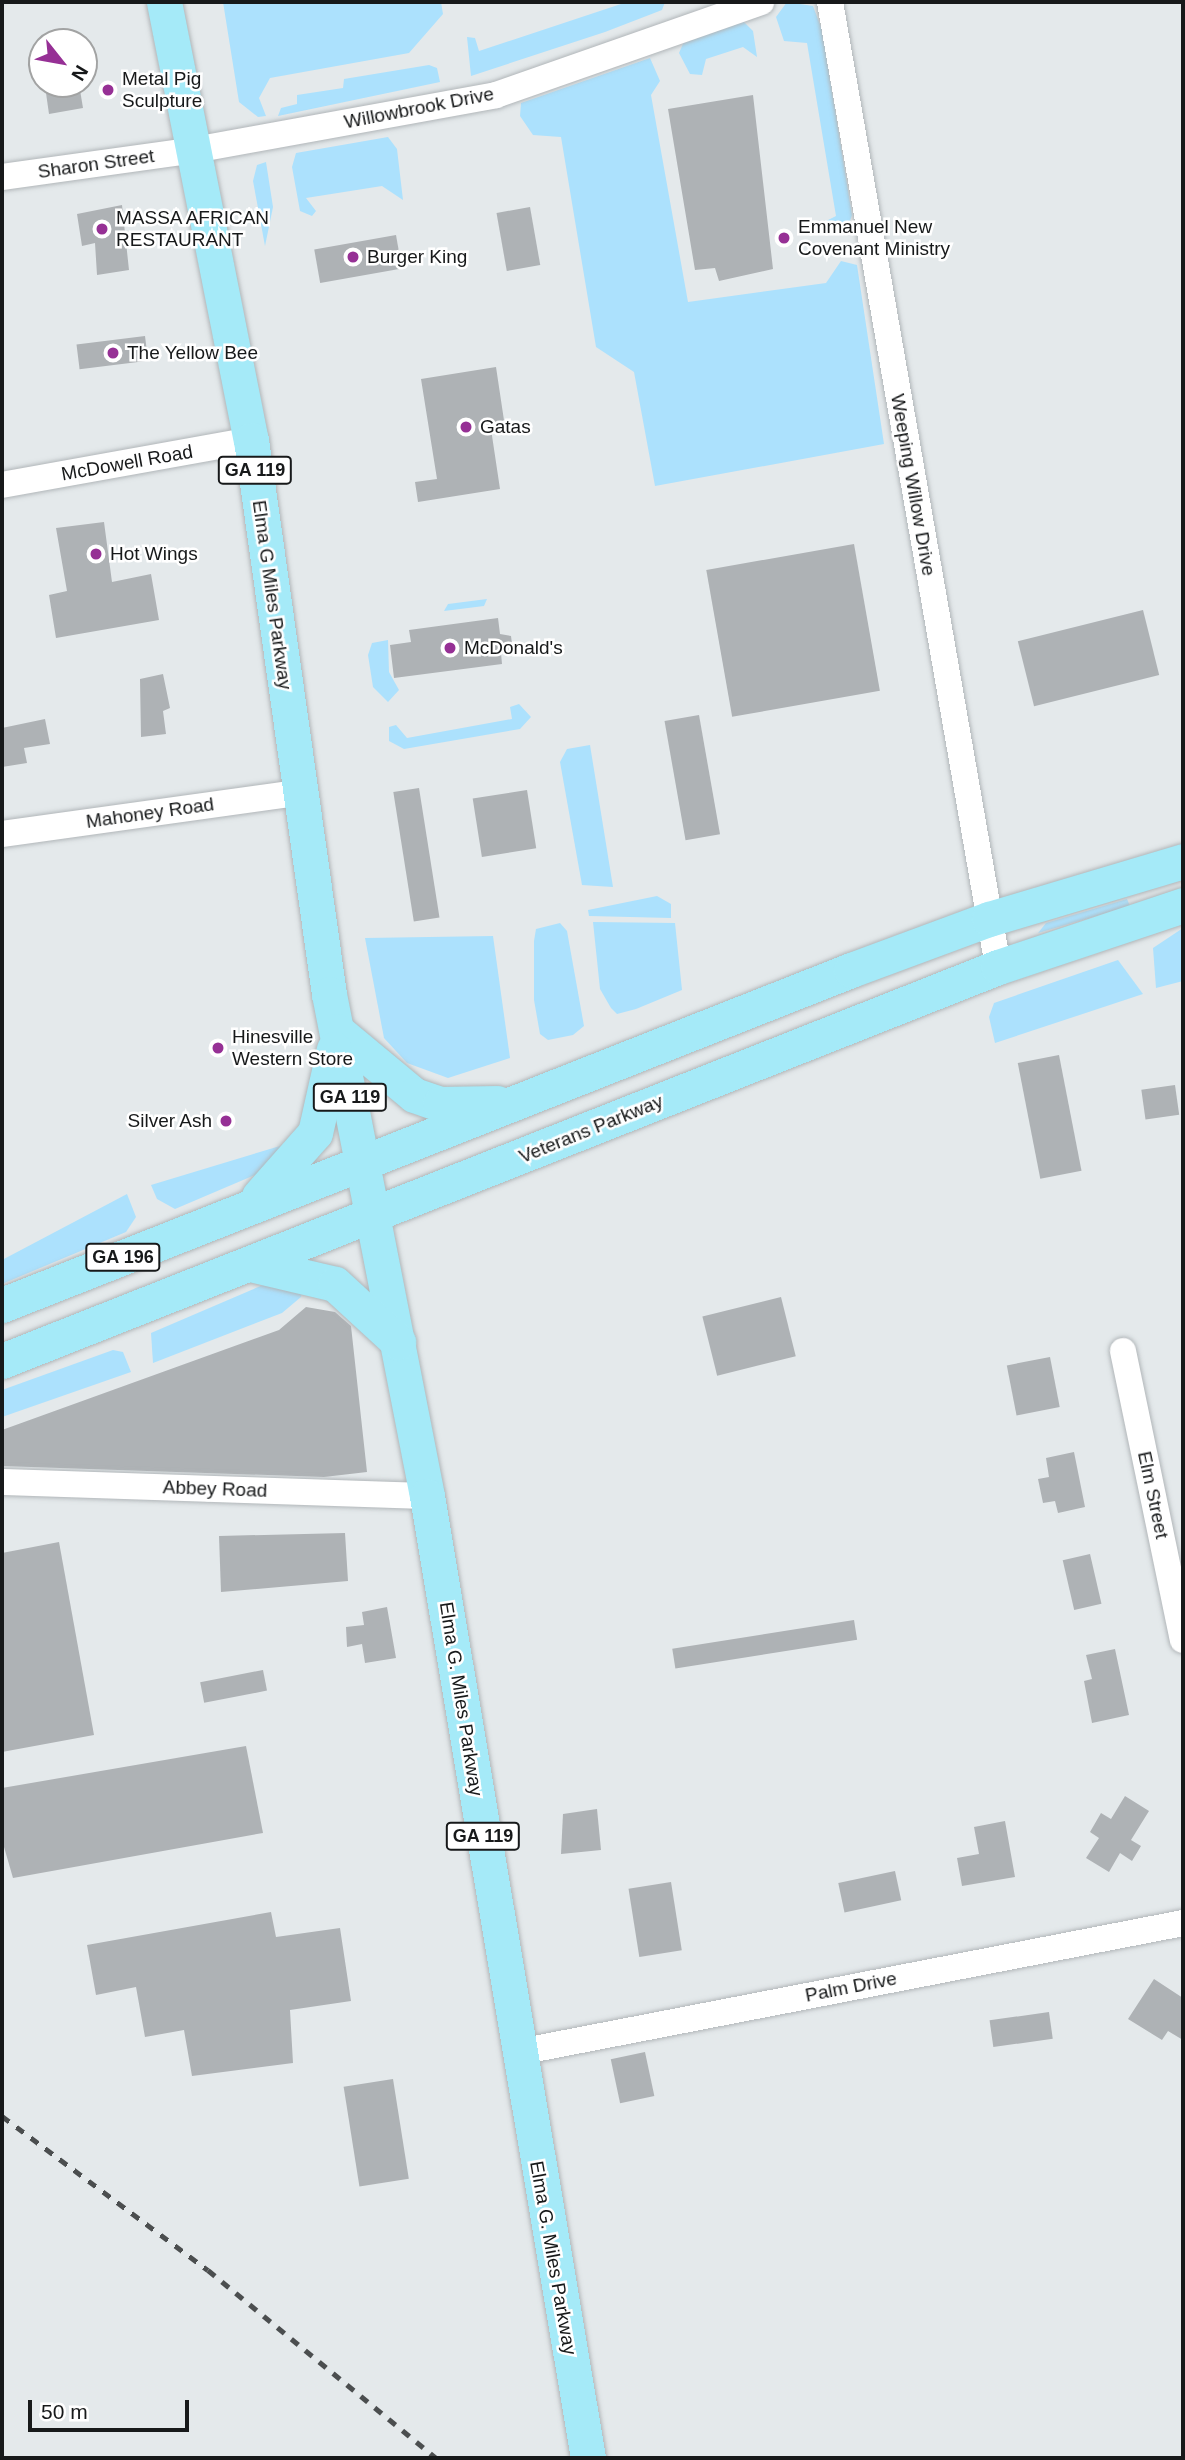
<!DOCTYPE html>
<html>
<head>
<meta charset="utf-8">
<style>
	body { margin:0 }
	#map { position:relative; width:1185px; height:2460px; overflow:hidden; background:#e4e9eb; font-family:Helvetica,sans-serif }
	div>[style] { position:absolute }
	.green>* { inset:0; background:#ace1fd }
	.building>* { inset:0; background:#aeb2b5; transform-origin:0 0 }
	.roads { filter:drop-shadow(0 0 2px #b1b6b9) drop-shadow(0 0 2px #b1b6b9) }
	.minor>* { height:26px; margin:-13px; padding:0 13px; transform-origin:13px; border-radius:13px; background:#fff }
	.major>* { height:35px; margin:-17.5px; padding:0 17.5px; transform-origin:17.5px; border-radius:17.5px; background:#a5eaf8 }
	.rail>* { height:5px; margin-top:-2.5px; transform-origin:0; background:repeating-linear-gradient(90deg,#4b4e4f 0 9px,transparent 0 18px) }
	.dots>* { width:19px; height:19px; translate:-50% -50%; box-sizing:border-box; border:4px solid #fff; border-radius:50% }
	span { translate:-50% -50%; white-space:nowrap; text-align:center; line-height:1.15; -webkit-text-stroke:5px #fff; paint-order:stroke }
	.shield-label span { padding:2px 5px; background:#fff; border:2px solid; border-radius:5px; -webkit-text-stroke-width:0 }
	.shield-label { font-size:18px; color:#17191a; font-weight:700 }
	.poi-label { font-size:19px; color:#17191a }
	.left { translate:0 -50%; text-align:left }
	.right { translate:-100% -50%; text-align:right }
	.street-label { font-size:19px; color:#17191a }
	.frame { position:absolute; inset:0; border:4px solid #17191a; pointer-events:none }
	.north { position:absolute; left:28px; top:28px; width:70px; height:70px; box-sizing:border-box; background:#fff; border:2px solid #a2a3a3; border-radius:50%; rotate:121deg; font-size:19px; font-weight:700; line-height:28px; text-align:center; color:#17191a }
	.north::after { content:''; display:block; margin:auto; width:24px; height:32px; background:#963095; clip-path:polygon(50% 0,100% 100%,50% 72%,0 100%) }
	.scale { position:absolute; left:28px; top:2400px; width:161px; height:32px; box-sizing:border-box; border:4px solid #17191a; border-top:0; padding-left:9px; font-size:21px; line-height:24px; white-space:nowrap; color:#17191a; -webkit-text-stroke:5px #fff; paint-order:stroke }
</style>
</head>
<body>
<div id="map">
	<div class="green">
		<i style="clip-path:polygon(223px 2px,441px 2px,443px 14px,409px 53px,270px 78px,259px 98px,266px 116px,258px 117px,239px 102px)"></i>
		<i style="clip-path:polygon(627px 2px,665px 2px,662px 10px,605px 32px,471px 76px,467px 37px,475px 38px,479px 51px)"></i>
		<i style="clip-path:polygon(787px 2px,813px 6px,822px 30px,852px 215px,847px 230px,830px 235px,822px 223px,836px 216px,807px 43px,784px 41px,776px 17px)"></i>
		<i style="clip-path:polygon(741px 19px,753px 31px,757px 57px,743px 47px,706px 59px,702px 75px,690px 74px,679px 53px,686px 37px)"></i>
		<i style="clip-path:polygon(650px 58px,660px 81px,651px 95px,688px 302px,826px 283px,841px 261px,857px 265px,884px 444px,655px 486px,634px 372px,596px 347px,561px 137px,533px 135px,520px 116px,521px 103px)"></i>
		<i style="clip-path:polygon(429px 65px,437px 68px,440px 82px,278px 116px,281px 108px,297px 104px,297px 95px,343px 88px,344px 79px)"></i>
		<i style="clip-path:polygon(388px 137px,397px 149px,403px 200px,382px 186px,306px 198px,316px 211px,312px 216px,300px 211px,292px 167px,296px 153px)"></i>
		<i style="clip-path:polygon(266px 162px,273px 207px,265px 246px,253px 181px,257px 165px)"></i>
		<i style="clip-path:polygon(487px 599px,484px 606px,444px 611px,448px 604px)"></i>
		<i style="clip-path:polygon(388px 640px,389px 672px,399px 690px,388px 702px,373px 687px,368px 655px,372px 643px)"></i>
		<i style="clip-path:polygon(519px 704px,531px 717px,520px 729px,404px 749px,389px 741px,389px 727px,396px 725px,407px 738px,512px 719px,510px 707px)"></i>
		<i style="clip-path:polygon(590px 745px,613px 887px,582px 885px,560px 762px,567px 749px)"></i>
		<i style="clip-path:polygon(657px 896px,671px 904px,671px 918px,589px 916px,588px 910px)"></i>
		<i style="clip-path:polygon(1127px 899px,1130px 906px,1038px 933px,1046px 923px)"></i>
		<i style="clip-path:polygon(593px 922px,675px 923px,682px 990px,636px 1009px,617px 1014px,611px 1008px,600px 989px)"></i>
		<i style="clip-path:polygon(560px 923px,567px 931px,584px 1026px,573px 1035px,548px 1040px,540px 1034px,534px 1000px,534px 941px,536px 929px)"></i>
		<i style="clip-path:polygon(1183px 928px,1183px 981px,1156px 988px,1153px 948px)"></i>
		<i style="clip-path:polygon(493px 936px,510px 1058px,448px 1078px,407px 1063px,384px 1038px,365px 938px)"></i>
		<i style="clip-path:polygon(1118px 960px,1143px 994px,995px 1043px,989px 1017px,994px 1003px)"></i>
		<i style="clip-path:polygon(280px 1146px,269px 1169px,175px 1209px,157px 1199px,151px 1185px)"></i>
		<i style="clip-path:polygon(127px 1194px,136px 1217px,126px 1232px,2px 1284px,2px 1260px)"></i>
		<i style="clip-path:polygon(272px 1281px,302px 1292px,301px 1297px,282px 1313px,153px 1363px,151px 1333px)"></i>
		<i style="clip-path:polygon(113px 1350px,123px 1352px,131px 1372px,2px 1417px,2px 1390px)"></i>
	</div>
	<div class="building">
		<i style="clip-path:polygon(79px 84px,83px 108px,49px 114px,45px 86px)"></i>
		<i style="clip-path:polygon(753px 95px,773px 269px,719px 281px,715px 268px,695px 270px,668px 109px)"></i>
		<i style="clip-path:polygon(122px 205px,129px 270px,97px 275px,95px 243px,82px 246px,77px 214px)"></i>
		<i style="left:530px;top:207px;width:59px;height:34px;rotate:80deg"></i>
		<i style="left:396px;top:235px;width:34px;height:83px;rotate:80deg"></i>
		<i style="left:145px;top:336px;width:25px;height:69px;rotate:83deg"></i>
		<i style="clip-path:polygon(496px 367px,505px 427px,491px 429px,500px 489px,418px 502px,415px 482px,437px 479px,421px 379px)"></i>
		<i style="clip-path:polygon(104px 522px,112px 582px,151px 574px,159px 620px,56px 638px,49px 595px,67px 591px,56px 528px)"></i>
		<i style="left:854px;top:544px;width:149px;height:150px;rotate:80deg"></i>
		<i style="left:1143px;top:610px;width:67px;height:129px;rotate:76deg"></i>
		<i style="clip-path:polygon(498px 618px,500px 634px,511px 636px,513px 652px,501px 653px,502px 664px,394px 678px,390px 645px,411px 642px,409px 630px)"></i>
		<i style="clip-path:polygon(163px 674px,170px 708px,163px 711px,166px 734px,141px 737px,140px 679px)"></i>
		<i style="left:699px;top:715px;width:121px;height:35px;rotate:80deg"></i>
		<i style="clip-path:polygon(45px 719px,50px 744px,24px 748px,27px 763px,2px 767px,2px 728px)"></i>
		<i style="left:419px;top:788px;width:131px;height:26px;rotate:81deg"></i>
		<i style="left:527px;top:790px;width:59px;height:55px;rotate:81deg"></i>
		<i style="left:1059px;top:1055px;width:118px;height:42px;rotate:79deg"></i>
		<i style="left:1175px;top:1085px;width:30px;height:34px;rotate:82deg"></i>
		<i style="left:781px;top:1297px;width:61px;height:81px;rotate:76deg"></i>
		<i style="clip-path:polygon(306px 1307px,335px 1312px,351px 1326px,367px 1472px,324px 1477px,2px 1466px,2px 1430px,279px 1330px)"></i>
		<i style="left:1050px;top:1357px;width:51px;height:44px;rotate:79deg"></i>
		<i style="clip-path:polygon(1074px 1452px,1085px 1507px,1058px 1513px,1055px 1501px,1043px 1503px,1038px 1479px,1049px 1477px,1046px 1458px)"></i>
		<i style="clip-path:polygon(345px 1533px,348px 1581px,221px 1592px,219px 1536px)"></i>
		<i style="clip-path:polygon(59px 1542px,94px 1735px,2px 1752px,2px 1553px)"></i>
		<i style="left:1090px;top:1554px;width:51px;height:28px;rotate:77deg"></i>
		<i style="clip-path:polygon(387px 1607px,396px 1658px,365px 1663px,362px 1644px,347px 1647px,346px 1627px,364px 1625px,362px 1612px)"></i>
		<i style="left:854px;top:1620px;width:20px;height:184px;rotate:81deg"></i>
		<i style="clip-path:polygon(1115px 1649px,1129px 1715px,1092px 1723px,1084px 1681px,1092px 1679px,1086px 1655px)"></i>
		<i style="left:263px;top:1670px;width:21px;height:64px;rotate:79deg"></i>
		<i style="clip-path:polygon(246px 1746px,263px 1833px,13px 1878px,2px 1840px,2px 1788px)"></i>
		<i style="clip-path:polygon(1125px 1796px,1149px 1811px,1131px 1840px,1141px 1846px,1132px 1861px,1120px 1853px,1109px 1872px,1086px 1858px,1099px 1838px,1090px 1832px,1101px 1813px,1111px 1819px)"></i>
		<i style="clip-path:polygon(597px 1809px,601px 1850px,561px 1854px,563px 1814px)"></i>
		<i style="clip-path:polygon(1005px 1821px,1015px 1877px,962px 1886px,957px 1858px,979px 1854px,974px 1827px)"></i>
		<i style="left:895px;top:1871px;width:30px;height:58px;rotate:78deg"></i>
		<i style="left:671px;top:1882px;width:69px;height:43px;rotate:81deg"></i>
		<i style="clip-path:polygon(271px 1912px,276px 1937px,340px 1928px,351px 2001px,290px 2010px,293px 2063px,192px 2076px,184px 2030px,145px 2037px,136px 1987px,96px 1995px,87px 1945px)"></i>
		<i style="clip-path:polygon(1154px 1979px,1183px 1998px,1183px 2040px,1168px 2031px,1162px 2040px,1128px 2019px)"></i>
		<i style="left:1049px;top:2012px;width:27px;height:60px;rotate:82deg"></i>
		<i style="left:645px;top:2052px;width:45px;height:35px;rotate:78deg"></i>
		<i style="left:393px;top:2079px;width:101px;height:50px;rotate:81deg"></i>
	</div>
	<div class="roads">
		<div class="minor">
			<i style="left:830px;top:2px;width:980px;rotate:80.12deg"></i>
			<i style="left:2px;top:177px;width:189px;rotate:-7.9deg"></i>
			<i style="left:189px;top:151px;width:312px;rotate:-10.3deg"></i>
			<i style="left:496px;top:95px;width:281px;rotate:-19.3deg"></i>
			<i style="left:2px;top:485px;width:253px;rotate:-10.2deg"></i>
			<i style="left:2px;top:834px;width:300px;rotate:-7.9deg"></i>
			<i style="left:1123px;top:1351px;width:295px;rotate:78.3deg"></i>
			<i style="left:2px;top:1482px;width:425px;rotate:1.9deg"></i>
			<i style="left:519px;top:2052px;width:676px;rotate:-10.99deg"></i>
		</div>
		<div class="major">
			<i style="left:164px;top:2px;width:447px;rotate:78.8deg"></i>
			<i style="left:251px;top:440px;width:559px;rotate:81.99deg"></i>
			<i style="left:329px;top:994px;width:511px;rotate:78.95deg"></i>
			<i style="left:427px;top:1496px;width:975px;rotate:80.5deg"></i>
			<i style="left:337px;top:1031px;width:100px;rotate:39.7deg"></i>
			<i style="left:414px;top:1095px;width:28px;rotate:19deg"></i>
			<i style="left:440px;top:1104px;width:57px;rotate:-1deg"></i>
			<i style="left:259px;top:1196px;width:84px;rotate:-48.4deg"></i>
			<i style="left:315px;top:1133px;width:86px;rotate:-77.3deg"></i>
			<i style="left:250px;top:1264px;width:87px;rotate:13.2deg"></i>
			<i style="left:335px;top:1284px;width:86px;rotate:42.6deg"></i>
			<i style="left:2px;top:1305px;width:913px;rotate:-21.53deg"></i>
			<i style="left:851px;top:970px;width:147px;rotate:-20.3deg"></i>
			<i style="left:989px;top:919px;width:202px;rotate:-16.6deg"></i>
			<i style="left:2px;top:1361px;width:1071px;rotate:-21.58deg"></i>
			<i style="left:998px;top:967px;width:195px;rotate:-18.5deg"></i>
		</div>
	</div>
	<div class="rail">
		<i style="left:2px;top:2116px;width:257px;rotate:36.8deg"></i>
		<i style="left:208px;top:2270px;width:296px;rotate:39.5deg"></i>
	</div>
	<div class="dots">
		<i style="left:108px;top:90px;background:#963095"></i>
		<i style="left:102px;top:229px;background:#963095"></i>
		<i style="left:784px;top:238px;background:#963095"></i>
		<i style="left:353px;top:257px;background:#963095"></i>
		<i style="left:113px;top:353px;background:#963095"></i>
		<i style="left:466px;top:427px;background:#963095"></i>
		<i style="left:96px;top:554px;background:#963095"></i>
		<i style="left:450px;top:648px;background:#963095"></i>
		<i style="left:218px;top:1048px;background:#963095"></i>
		<i style="left:226px;top:1121px;background:#963095"></i>
	</div>
	<div class="shield-label">
		<span style="left:255px;top:470px">GA 119</span>
		<span style="left:350px;top:1097px">GA 119</span>
		<span style="left:123px;top:1257px">GA 196</span>
		<span style="left:483px;top:1836px">GA 119</span>
	</div>
	<div class="poi-label">
		<span class="left" style="left:122px;top:90px">Metal Pig<br>Sculpture</span>
		<span class="left" style="left:116px;top:229px">MASSA AFRICAN<br>RESTAURANT</span>
		<span class="left" style="left:798px;top:238px">Emmanuel New<br>Covenant Ministry</span>
		<span class="left" style="left:367px;top:257px">Burger King</span>
		<span class="left" style="left:127px;top:353px">The Yellow Bee</span>
		<span class="left" style="left:480px;top:427px">Gatas</span>
		<span class="left" style="left:110px;top:554px">Hot Wings</span>
		<span class="left" style="left:464px;top:648px">McDonald's</span>
		<span class="left" style="left:232px;top:1048px">Hinesville<br>Western Store</span>
		<span class="right" style="left:212px;top:1121px">Silver Ash</span>
	</div>
	<div class="street-label">
		<span style="left:419px;top:108px;rotate:-11deg">Willowbrook Drive</span>
		<span style="left:96px;top:164px;rotate:-8deg">Sharon Street</span>
		<span style="left:127px;top:463px;rotate:-10deg">McDowell Road</span>
		<span style="left:913px;top:485px;rotate:80deg">Weeping Willow Drive</span>
		<span style="left:272px;top:595px;rotate:82deg">Elma G Miles Parkway</span>
		<span style="left:150px;top:813px;rotate:-8deg">Mahoney Road</span>
		<span style="left:591px;top:1129px;rotate:-22deg">Veterans Parkway</span>
		<span style="left:215px;top:1489px;rotate:2deg">Abbey Road</span>
		<span style="left:1153px;top:1495px;rotate:78deg">Elm Street</span>
		<span style="left:461px;top:1699px;rotate:81deg">Elma G. Miles Parkway</span>
		<span style="left:851px;top:1987px;rotate:-11deg">Palm Drive</span>
		<span style="left:553px;top:2258px;rotate:80deg">Elma G. Miles Parkway</span>
	</div>
	<div class="frame"></div>
	<div class="north">N</div>
	<div class="scale">50 m</div>
</div>
</body>
</html>
